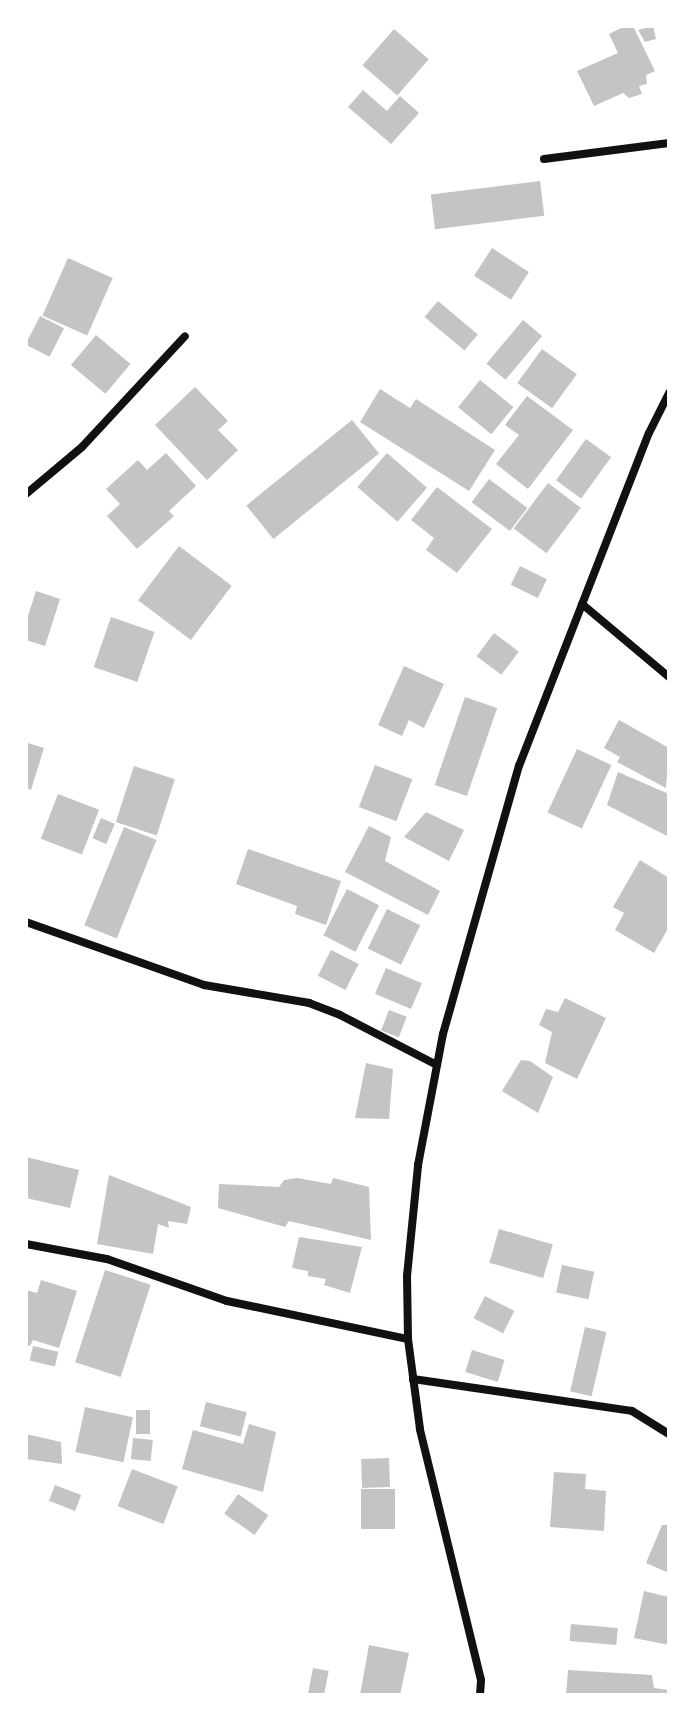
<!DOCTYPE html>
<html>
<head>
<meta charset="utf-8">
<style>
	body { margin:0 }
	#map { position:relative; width:695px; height:1721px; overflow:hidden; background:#fff; font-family:"Alegreya Sans",sans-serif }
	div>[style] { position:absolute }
	.building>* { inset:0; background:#c4c4c4; transform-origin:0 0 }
	.minor>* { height:8px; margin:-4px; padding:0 4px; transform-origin:4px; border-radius:4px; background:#111 }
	span { translate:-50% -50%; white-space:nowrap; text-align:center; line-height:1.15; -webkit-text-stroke:8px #fff; paint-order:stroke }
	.frame { position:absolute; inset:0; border:28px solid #fff; pointer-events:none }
</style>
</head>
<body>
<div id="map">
	<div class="building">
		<i style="clip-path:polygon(625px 26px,633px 26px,655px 71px,646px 75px,647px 84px,639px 86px,642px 94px,629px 98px,623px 93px,594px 106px,577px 71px,618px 53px,609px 34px)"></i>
		<i style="clip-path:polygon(653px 26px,656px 39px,645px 42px,638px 30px)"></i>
		<i style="left:394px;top:29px;width:46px;height:48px;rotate:41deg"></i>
		<i style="clip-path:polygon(363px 90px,387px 111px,400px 96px,419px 113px,391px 144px,348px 107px)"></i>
		<i style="left:540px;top:181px;width:35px;height:110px;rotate:83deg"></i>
		<i style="left:492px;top:248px;width:44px;height:33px;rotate:33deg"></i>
		<i style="left:68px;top:258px;width:49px;height:63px;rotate:24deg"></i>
		<i style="left:438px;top:301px;width:52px;height:21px;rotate:40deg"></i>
		<i style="left:40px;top:316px;width:27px;height:32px;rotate:27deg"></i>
		<i style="left:523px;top:320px;width:25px;height:57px;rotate:40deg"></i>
		<i style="left:96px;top:335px;width:45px;height:39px;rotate:40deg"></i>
		<i style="left:542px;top:349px;width:43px;height:42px;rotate:36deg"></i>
		<i style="left:480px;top:380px;width:43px;height:35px;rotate:39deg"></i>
		<i style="clip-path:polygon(195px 387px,228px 421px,218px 430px,238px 450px,207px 480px,155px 425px)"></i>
		<i style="clip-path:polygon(380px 389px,410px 408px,416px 399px,495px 450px,469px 491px,360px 422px)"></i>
		<i style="clip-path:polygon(527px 396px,573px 430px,528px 489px,496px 464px,519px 435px,505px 425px)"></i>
		<i style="left:352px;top:420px;width:43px;height:136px;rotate:51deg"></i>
		<i style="left:586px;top:439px;width:31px;height:51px;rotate:36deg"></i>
		<i style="clip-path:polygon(166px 453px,196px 486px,169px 511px,174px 516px,137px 549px,107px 516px,120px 504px,106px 489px,138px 460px,147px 470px)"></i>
		<i style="left:387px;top:453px;width:53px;height:45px;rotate:41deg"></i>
		<i style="left:489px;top:479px;width:48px;height:29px;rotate:37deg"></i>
		<i style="left:548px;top:483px;width:41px;height:57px;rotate:37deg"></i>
		<i style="clip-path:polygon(437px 487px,492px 529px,457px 573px,426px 550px,434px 538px,411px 520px)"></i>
		<i style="left:179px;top:546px;width:66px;height:68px;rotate:37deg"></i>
		<i style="left:520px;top:566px;width:30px;height:21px;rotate:26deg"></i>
		<i style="clip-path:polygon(36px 591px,60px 599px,45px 646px,26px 640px,26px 622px)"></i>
		<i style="left:111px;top:617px;width:46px;height:53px;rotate:19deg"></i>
		<i style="left:494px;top:633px;width:31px;height:29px;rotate:37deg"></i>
		<i style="clip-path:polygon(404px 666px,444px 684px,424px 728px,409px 720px,402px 736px,378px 725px)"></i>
		<i style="left:465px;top:697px;width:34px;height:93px;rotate:19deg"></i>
		<i style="clip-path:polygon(619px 720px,669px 748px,666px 788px,617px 762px,620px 757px,604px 748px)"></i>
		<i style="clip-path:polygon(28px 743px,44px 748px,31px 790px,26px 788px)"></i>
		<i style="left:577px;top:749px;width:38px;height:70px;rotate:25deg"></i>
		<i style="left:375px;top:765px;width:40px;height:45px;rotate:21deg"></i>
		<i style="left:134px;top:766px;width:43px;height:59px;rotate:18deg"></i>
		<i style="clip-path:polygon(618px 772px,669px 794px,669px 837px,607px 805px)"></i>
		<i style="left:58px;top:794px;width:44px;height:48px;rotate:21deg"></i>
		<i style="clip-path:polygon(426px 812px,464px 830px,449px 861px,404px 837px)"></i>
		<i style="left:101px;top:818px;width:15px;height:22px;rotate:23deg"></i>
		<i style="clip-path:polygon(369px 826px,391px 837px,385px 861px,440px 891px,428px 915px,345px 872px)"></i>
		<i style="left:124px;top:827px;width:35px;height:106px;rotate:22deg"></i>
		<i style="clip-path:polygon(248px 849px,341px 881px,326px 925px,295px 914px,297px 906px,236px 884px)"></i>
		<i style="clip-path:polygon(640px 860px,669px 878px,669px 927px,654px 953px,615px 930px,624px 913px,613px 907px)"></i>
		<i style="left:347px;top:889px;width:36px;height:52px;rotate:27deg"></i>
		<i style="left:387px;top:909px;width:37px;height:44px;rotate:26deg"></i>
		<i style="left:331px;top:950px;width:31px;height:29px;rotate:27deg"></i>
		<i style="left:386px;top:968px;width:39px;height:28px;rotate:23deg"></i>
		<i style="clip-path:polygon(565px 998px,606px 1018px,577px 1079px,545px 1063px,552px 1032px,539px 1025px,546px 1009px,558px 1012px)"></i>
		<i style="left:389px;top:1010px;width:19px;height:22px;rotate:21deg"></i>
		<i style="clip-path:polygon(521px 1060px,530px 1061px,553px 1077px,538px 1113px,502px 1091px)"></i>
		<i style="clip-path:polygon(366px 1063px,393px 1069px,389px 1119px,355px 1118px)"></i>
		<i style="clip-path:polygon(26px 1157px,79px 1170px,70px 1208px,26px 1198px)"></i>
		<i style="clip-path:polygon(109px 1175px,191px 1207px,187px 1224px,168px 1221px,169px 1228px,158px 1224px,153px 1254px,97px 1244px)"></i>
		<i style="clip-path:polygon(297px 1178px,331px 1184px,333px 1178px,369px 1187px,371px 1240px,289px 1221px,285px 1227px,218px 1208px,219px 1184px,279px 1187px,284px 1180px)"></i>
		<i style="left:499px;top:1229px;width:56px;height:35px;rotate:16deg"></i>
		<i style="clip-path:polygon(299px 1237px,362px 1247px,350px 1293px,324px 1285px,326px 1279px,308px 1276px,308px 1271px,292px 1268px)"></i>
		<i style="left:562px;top:1265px;width:33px;height:28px;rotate:12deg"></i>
		<i style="left:105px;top:1270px;width:48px;height:97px;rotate:18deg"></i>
		<i style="clip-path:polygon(41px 1280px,77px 1291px,59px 1348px,33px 1340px,30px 1346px,26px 1345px,26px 1290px,37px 1293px)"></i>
		<i style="left:485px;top:1296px;width:33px;height:25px;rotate:27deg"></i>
		<i style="left:585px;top:1327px;width:22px;height:66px;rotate:13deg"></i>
		<i style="left:33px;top:1346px;width:26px;height:15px;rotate:13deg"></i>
		<i style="left:472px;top:1350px;width:34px;height:23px;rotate:17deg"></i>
		<i style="left:206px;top:1402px;width:42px;height:25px;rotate:14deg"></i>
		<i style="left:85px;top:1407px;width:49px;height:46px;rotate:12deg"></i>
		<i style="left:136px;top:1410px;width:14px;height:24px"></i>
		<i style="clip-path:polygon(249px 1424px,276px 1432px,263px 1492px,182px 1469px,193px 1430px,243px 1444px)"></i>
		<i style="clip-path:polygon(26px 1434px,61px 1442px,62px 1464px,26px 1459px)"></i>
		<i style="left:133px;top:1438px;width:20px;height:21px;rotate:6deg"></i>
		<i style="left:389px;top:1458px;width:29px;height:28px;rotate:88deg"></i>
		<i style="left:132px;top:1469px;width:49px;height:40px;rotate:21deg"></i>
		<i style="clip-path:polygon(554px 1472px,586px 1474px,585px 1489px,606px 1491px,604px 1531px,550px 1527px)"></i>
		<i style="left:55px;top:1485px;width:28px;height:17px;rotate:21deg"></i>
		<i style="left:361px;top:1489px;width:34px;height:40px"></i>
		<i style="left:238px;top:1494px;width:37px;height:24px;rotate:35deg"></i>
		<i style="clip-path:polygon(662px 1525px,669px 1525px,669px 1573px,646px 1563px)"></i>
		<i style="clip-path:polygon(644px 1591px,669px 1597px,669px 1645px,634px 1638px)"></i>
		<i style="left:571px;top:1624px;width:47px;height:17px;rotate:5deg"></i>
		<i style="clip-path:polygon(369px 1645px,409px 1653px,400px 1695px,360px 1695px)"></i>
		<i style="left:313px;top:1668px;width:16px;height:27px;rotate:11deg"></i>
		<i style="clip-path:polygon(568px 1670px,652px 1675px,654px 1688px,669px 1690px,669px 1695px,566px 1695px)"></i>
	</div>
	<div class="minor">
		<i style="left:544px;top:159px;width:126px;rotate:-7.3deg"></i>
		<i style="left:26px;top:494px;width:73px;rotate:-40deg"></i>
		<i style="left:82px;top:447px;width:151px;rotate:-47.1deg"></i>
		<i style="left:582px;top:604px;width:114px;rotate:40deg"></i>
		<i style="left:26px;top:922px;width:189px;rotate:19.5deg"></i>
		<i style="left:204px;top:985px;width:107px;rotate:9.7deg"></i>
		<i style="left:309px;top:1003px;width:33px;rotate:21deg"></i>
		<i style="left:340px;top:1015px;width:109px;rotate:27.3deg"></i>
		<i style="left:26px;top:1244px;width:82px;rotate:10.5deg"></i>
		<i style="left:107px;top:1259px;width:127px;rotate:19.3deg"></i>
		<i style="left:227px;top:1301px;width:185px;rotate:11.9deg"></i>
		<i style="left:413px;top:1379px;width:221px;rotate:8.3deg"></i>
		<i style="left:632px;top:1411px;width:44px;rotate:31.9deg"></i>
		<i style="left:480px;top:1695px;width:15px;rotate:-86deg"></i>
		<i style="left:481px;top:1680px;width:258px;rotate:-103.7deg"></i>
		<i style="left:420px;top:1429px;width:91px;rotate:-97.6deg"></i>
		<i style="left:408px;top:1339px;width:63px;rotate:-90.9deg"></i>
		<i style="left:407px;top:1276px;width:112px;rotate:-84.3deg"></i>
		<i style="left:418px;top:1165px;width:133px;rotate:-79.2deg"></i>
		<i style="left:443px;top:1034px;width:279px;rotate:-74.2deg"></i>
		<i style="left:519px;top:766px;width:357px;rotate:-68.7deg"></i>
		<i style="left:649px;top:433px;width:45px;rotate:-63.4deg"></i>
	</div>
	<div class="frame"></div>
</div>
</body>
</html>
